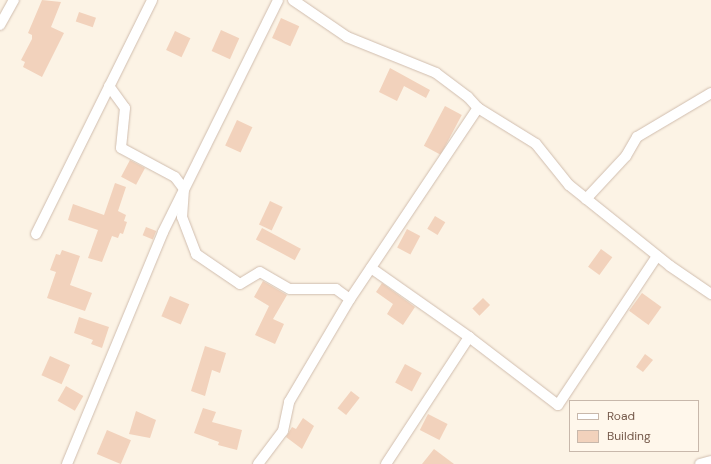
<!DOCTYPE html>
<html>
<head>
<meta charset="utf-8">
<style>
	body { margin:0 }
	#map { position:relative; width:711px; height:464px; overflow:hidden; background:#fcf3e5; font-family:"DM Sans",sans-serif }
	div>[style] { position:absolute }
	.building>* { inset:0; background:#f2d2bc; transform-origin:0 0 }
	.roads { filter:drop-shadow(0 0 1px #d0bdae) drop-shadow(0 0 1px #d0bdae) }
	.minor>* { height:10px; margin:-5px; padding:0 5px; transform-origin:5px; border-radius:5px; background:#fff }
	span { translate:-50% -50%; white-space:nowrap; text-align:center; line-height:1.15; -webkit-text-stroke:4px #fff7eb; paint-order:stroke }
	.legend { position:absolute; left:569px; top:400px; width:130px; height:52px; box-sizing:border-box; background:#fff7eb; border:1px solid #c8b8ab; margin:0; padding:5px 7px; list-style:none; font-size:12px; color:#75594a }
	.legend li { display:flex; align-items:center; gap:8px; height:20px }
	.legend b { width:20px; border:1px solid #c8b8ab }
</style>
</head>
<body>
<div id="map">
	<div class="building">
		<i style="clip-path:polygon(42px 0,61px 2px,51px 27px,64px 33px,42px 77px,23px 67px,25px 62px,21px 60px,32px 39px,32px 35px,28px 33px)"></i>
		<i style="left:79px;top:12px;width:18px;height:10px;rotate:19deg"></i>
		<i style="left:281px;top:18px;width:20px;height:22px;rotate:24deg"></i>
		<i style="left:221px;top:30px;width:20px;height:23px;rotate:24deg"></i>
		<i style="left:175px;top:31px;width:17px;height:21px;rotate:25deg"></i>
		<i style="clip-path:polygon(390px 68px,430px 90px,426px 98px,404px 86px,397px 101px,379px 92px)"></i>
		<i style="left:445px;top:106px;width:19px;height:45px;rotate:28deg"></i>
		<i style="left:237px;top:120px;width:17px;height:28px;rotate:25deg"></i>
		<i style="left:130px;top:160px;width:17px;height:19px;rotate:28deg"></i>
		<i style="clip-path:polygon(115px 183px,126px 187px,118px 211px,126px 215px,124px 221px,127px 222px,123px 234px,120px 233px,118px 238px,112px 236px,102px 262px,88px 258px,98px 230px,68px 220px,73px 204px,104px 215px)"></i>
		<i style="left:270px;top:201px;width:14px;height:26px;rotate:25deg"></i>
		<i style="left:435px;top:216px;width:12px;height:15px;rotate:31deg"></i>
		<i style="left:146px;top:227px;width:11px;height:9px;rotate:22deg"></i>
		<i style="left:262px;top:228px;width:44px;height:13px;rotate:28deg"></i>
		<i style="left:407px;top:229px;width:15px;height:21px;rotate:28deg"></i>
		<i style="left:601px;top:249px;width:14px;height:22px;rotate:36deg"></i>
		<i style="clip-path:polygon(62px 250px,80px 256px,70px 285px,92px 293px,85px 311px,47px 298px,56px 272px,50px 270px,56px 254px,60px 255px)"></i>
		<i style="clip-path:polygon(263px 281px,287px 295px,273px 319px,284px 324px,275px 344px,255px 335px,269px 306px,254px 297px)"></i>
		<i style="clip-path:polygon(382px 283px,415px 307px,403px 325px,387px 314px,393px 304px,376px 292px)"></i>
		<i style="left:642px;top:293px;width:24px;height:22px;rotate:36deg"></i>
		<i style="left:170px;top:296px;width:21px;height:22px;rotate:23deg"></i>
		<i style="left:483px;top:298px;width:10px;height:15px;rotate:45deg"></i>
		<i style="clip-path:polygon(79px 317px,109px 327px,102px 348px,91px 344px,93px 340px,74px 333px)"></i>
		<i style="clip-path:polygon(205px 346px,226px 353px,220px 373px,212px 370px,205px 396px,191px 391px)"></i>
		<i style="clip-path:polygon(645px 354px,653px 360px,643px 372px,636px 367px)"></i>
		<i style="left:50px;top:356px;width:22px;height:21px;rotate:24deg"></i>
		<i style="left:405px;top:364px;width:19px;height:21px;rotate:28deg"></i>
		<i style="left:66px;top:386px;width:20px;height:17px;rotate:30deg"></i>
		<i style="left:351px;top:391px;width:11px;height:22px;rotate:38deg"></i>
		<i style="clip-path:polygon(203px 408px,216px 412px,212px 422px,242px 430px,237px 450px,218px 445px,219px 442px,194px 433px)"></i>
		<i style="clip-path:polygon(136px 411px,156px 420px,150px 438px,129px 434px)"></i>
		<i style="left:428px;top:414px;width:22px;height:18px;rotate:27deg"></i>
		<i style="clip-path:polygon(303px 418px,314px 426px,302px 449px,286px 437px,292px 427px,296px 429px)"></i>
		<i style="left:107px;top:430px;width:26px;height:26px;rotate:23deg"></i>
		<i style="clip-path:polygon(434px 449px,454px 464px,422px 464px)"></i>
	</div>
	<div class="roads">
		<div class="minor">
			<i style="left:293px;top:0;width:65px;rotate:34.4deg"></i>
			<i style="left:347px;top:37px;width:96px;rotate:22deg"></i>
			<i style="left:436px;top:73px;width:40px;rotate:37deg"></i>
			<i style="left:468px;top:97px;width:15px;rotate:48deg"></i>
			<i style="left:478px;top:108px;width:68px;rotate:31.8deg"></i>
			<i style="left:536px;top:144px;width:53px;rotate:51.2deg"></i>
			<i style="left:569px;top:185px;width:129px;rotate:38.7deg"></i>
			<i style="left:670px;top:266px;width:50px;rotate:34.3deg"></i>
			<i style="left:0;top:25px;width:29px;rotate:-61deg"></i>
			<i style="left:109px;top:86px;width:27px;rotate:54deg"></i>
			<i style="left:125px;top:108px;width:40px;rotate:95.7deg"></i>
			<i style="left:121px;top:148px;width:61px;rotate:28.2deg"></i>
			<i style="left:175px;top:177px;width:15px;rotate:53deg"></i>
			<i style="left:184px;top:189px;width:28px;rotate:94deg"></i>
			<i style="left:182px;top:217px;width:40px;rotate:69deg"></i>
			<i style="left:196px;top:254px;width:53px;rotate:34.3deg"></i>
			<i style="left:240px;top:284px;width:23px;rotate:-31deg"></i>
			<i style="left:260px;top:272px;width:34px;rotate:30deg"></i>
			<i style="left:290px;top:289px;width:46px"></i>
			<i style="left:336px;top:289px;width:17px;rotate:36deg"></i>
			<i style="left:586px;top:199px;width:59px;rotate:-47.1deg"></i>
			<i style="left:626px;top:156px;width:22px;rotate:-60deg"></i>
			<i style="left:637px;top:137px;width:86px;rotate:-30.7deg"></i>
			<i style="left:36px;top:234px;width:261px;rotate:-63.6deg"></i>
			<i style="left:371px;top:268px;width:120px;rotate:35.1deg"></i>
			<i style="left:469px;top:337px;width:112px;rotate:37.4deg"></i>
			<i style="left:558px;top:405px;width:179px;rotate:-56.4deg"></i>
			<i style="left:67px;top:464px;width:251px;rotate:-67.5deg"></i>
			<i style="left:163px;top:232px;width:259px;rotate:-63.6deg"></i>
			<i style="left:258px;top:464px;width:41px;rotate:-52.9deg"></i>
			<i style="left:283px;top:431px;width:30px;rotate:-78deg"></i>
			<i style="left:289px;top:402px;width:120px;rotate:-59.4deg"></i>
			<i style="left:350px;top:299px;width:230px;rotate:-56.2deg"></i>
			<i style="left:386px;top:464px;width:152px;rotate:-56.8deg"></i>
			<i style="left:700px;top:464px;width:11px;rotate:-15deg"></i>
		</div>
	</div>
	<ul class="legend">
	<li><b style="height:5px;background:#fff"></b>Road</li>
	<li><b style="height:11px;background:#f2d2bc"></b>Building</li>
	</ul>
</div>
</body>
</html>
